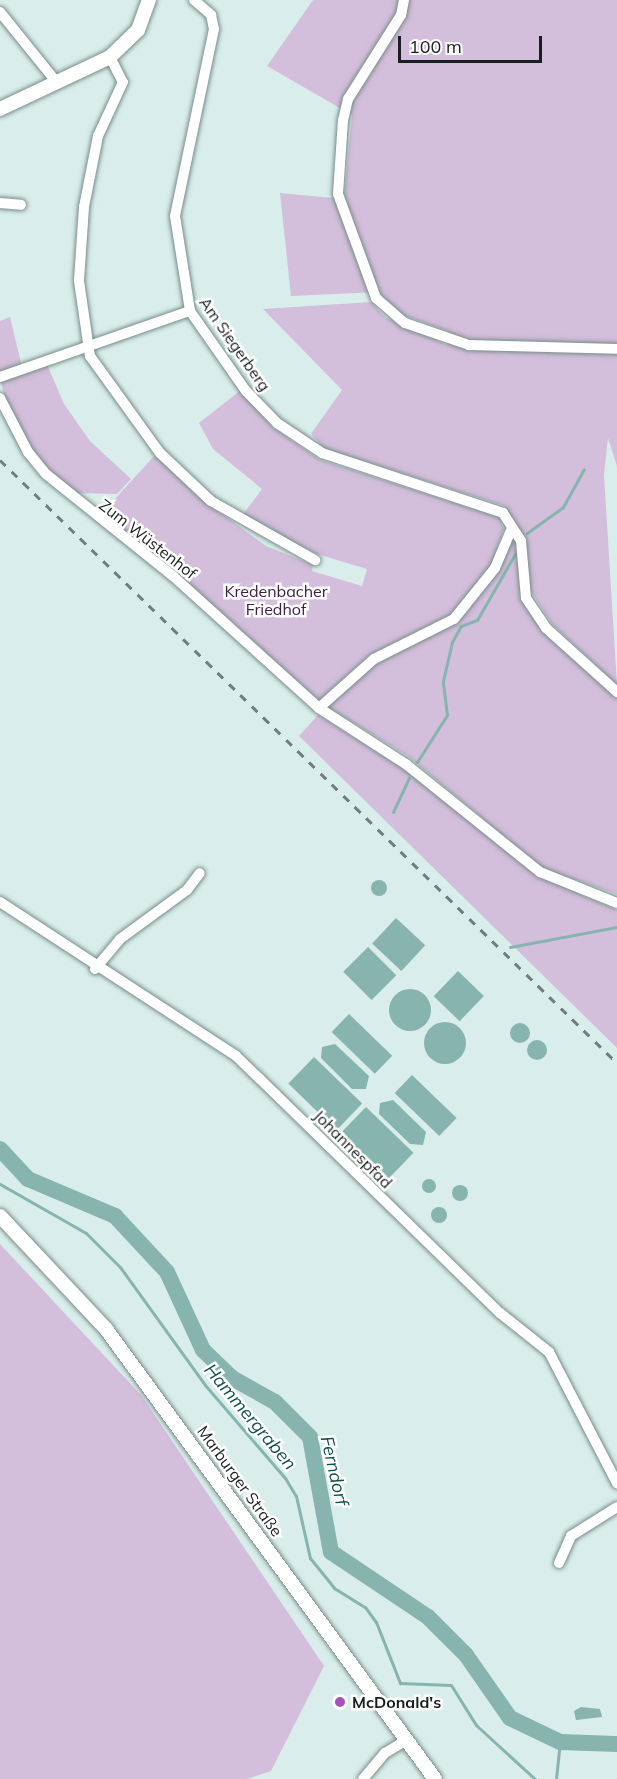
<!DOCTYPE html>
<html>
<head>
<meta charset="utf-8">
<style>
	body { margin:0 }
	#map { position:relative; width:617px; height:1779px; overflow:hidden; background:#d9eeeb; font-family:Mulish,sans-serif }
	div>[style] { position:absolute }
	.green>* { inset:0; background:#d3bedb }
	.water>* { inset:0; background:#87b4ae; transform-origin:0 0 }
	.round { border-radius:50% }
	.stream>* { height:3px; margin:-1.5px; padding:0 1.5px; transform-origin:1.5px; border-radius:1.5px; background:#87b4ae }
	.river>* { height:16px; margin:-8px; padding:0 8px; transform-origin:8px; border-radius:8px; background:#87b4ae }
	.roads { filter:drop-shadow(0 0 2px #798c89) drop-shadow(0 0 2px #798c89) }
	.minor>* { height:10px; margin:-5px; padding:0 5px; transform-origin:5px; border-radius:5px; background:#fff }
	.major>* { height:14px; margin:-7px; padding:0 7px; transform-origin:7px; border-radius:7px; background:#fff }
	.rail>* { height:3px; margin-top:-1.5px; transform-origin:0; background:repeating-linear-gradient(90deg,#6f7d7b 0 8px,transparent 0 16px) }
	.dots>* { width:16px; height:16px; translate:-50% -50%; box-sizing:border-box; border:3px solid #fff; border-radius:50% }
	span { translate:-50% -50%; white-space:nowrap; text-align:center; line-height:1.15; -webkit-text-stroke:5px #fff; paint-order:stroke }
	.street-label { font-size:16px; color:#181f1e }
	.park-label { font-size:16px; color:#3e2149 }
	.poi-label { font-size:16px; color:#181f1e; font-weight:700 }
	.left { translate:0 -50%; text-align:left }
	.water-label { font-size:18px; color:#0f4f4a; font-style:italic }
	.scale { position:absolute; left:398px; top:36px; width:144px; height:27px; box-sizing:border-box; border:3px solid #181f1e; border-top:0; padding-left:8px; font-size:18px; line-height:21px; white-space:nowrap; color:#181f1e; -webkit-text-stroke:4px #fff; paint-order:stroke }
</style>
</head>
<body>
<div id="map">
	<div class="green">
		<i style="clip-path:polygon(313px 0,617px 0,617px 466px,608px 438px,604px 475px,617px 685px,552px 624px,527px 585px,519px 596px,542px 632px,617px 698px,617px 894px,542px 868px,408px 756px,328px 707px,376px 663px,467px 613px,518px 531px,505px 506px,325px 449px,311px 434px,342px 390px,263px 309px,371px 302px,385px 317px,447px 345px,448px 331px,394px 312px,379px 292px,291px 296px,280px 193px,344px 199px,352px 115px,267px 66px)"></i>
		<i style="clip-path:polygon(10px 317px,22px 367px,0 373px,0 321px)"></i>
		<i style="clip-path:polygon(46px 362px,64px 404px,90px 441px,131px 479px,117px 494px,72px 493px,45px 471px,9px 412px,0 379px)"></i>
		<i style="clip-path:polygon(241px 390px,272px 427px,320px 460px,499px 517px,504px 529px,490px 567px,450px 615px,370px 655px,319px 700px,103px 512px,155px 455px,208px 504px,266px 546px,313px 565px,312px 571px,362px 586px,367px 569px,317px 554px,241px 517px,262px 489px,213px 449px,199px 423px)"></i>
		<i style="clip-path:polygon(318px 715px,404px 769px,539px 877px,617px 910px,617px 1048px,299px 736px)"></i>
		<i style="clip-path:polygon(0 1244px,141px 1395px,324px 1666px,271px 1771px,247px 1779px,0 1779px)"></i>
	</div>
	<div class="water">
		<i class="round" style="left:371px;top:880px;width:16px;height:16px"></i>
		<i style="left:396px;top:918px;width:40px;height:35px;rotate:43deg"></i>
		<i style="left:368px;top:947px;width:40px;height:35px;rotate:45deg"></i>
		<i style="left:458px;top:971px;width:36px;height:35px;rotate:44deg"></i>
		<i class="round" style="left:389px;top:989px;width:42px;height:42px"></i>
		<i style="left:349px;top:1014px;width:60px;height:25px;rotate:44deg"></i>
		<i class="round" style="left:424px;top:1022px;width:42px;height:42px"></i>
		<i class="round" style="left:510px;top:1023px;width:20px;height:20px"></i>
		<i class="round" style="left:527px;top:1040px;width:20px;height:20px"></i>
		<i style="clip-path:polygon(335px 1044px,369px 1076px,366px 1089px,352px 1089px,321px 1058px,322px 1047px)"></i>
		<i style="left:314px;top:1057px;width:67px;height:37px;rotate:44deg"></i>
		<i style="left:412px;top:1075px;width:62px;height:25px;rotate:44deg"></i>
		<i style="clip-path:polygon(393px 1100px,426px 1132px,423px 1145px,410px 1144px,379px 1114px,380px 1103px)"></i>
		<i style="left:366px;top:1107px;width:66px;height:37px;rotate:44deg"></i>
		<i class="round" style="left:422px;top:1179px;width:14px;height:14px"></i>
		<i class="round" style="left:452px;top:1185px;width:16px;height:16px"></i>
		<i class="round" style="left:431px;top:1207px;width:16px;height:16px"></i>
		<i style="clip-path:polygon(581px 1707px,600px 1709px,602px 1717px,576px 1720px,574px 1711px)"></i>
	</div>
	<div class="stream">
		<i style="left:527px;top:533px;width:44px;rotate:-35.8deg"></i>
		<i style="left:563px;top:507px;width:43px;rotate:-61.1deg"></i>
		<i style="left:417px;top:762px;width:56px;rotate:-57.4deg"></i>
		<i style="left:447px;top:715px;width:34px;rotate:-97deg"></i>
		<i style="left:443px;top:681px;width:40px;rotate:-77deg"></i>
		<i style="left:452px;top:642px;width:18px;rotate:-61deg"></i>
		<i style="left:461px;top:626px;width:17px;rotate:-21deg"></i>
		<i style="left:477px;top:620px;width:76px;rotate:-60.1deg"></i>
		<i style="left:393px;top:812px;width:38px;rotate:-65deg"></i>
		<i style="left:510px;top:947px;width:109px;rotate:-10.6deg"></i>
		<i style="left:0;top:1184px;width:99px;rotate:29.7deg"></i>
		<i style="left:86px;top:1233px;width:48px;rotate:45deg"></i>
		<i style="left:120px;top:1267px;width:145px;rotate:54.2deg"></i>
		<i style="left:205px;top:1385px;width:123px;rotate:49.3deg"></i>
		<i style="left:285px;top:1478px;width:21px;rotate:59deg"></i>
		<i style="left:296px;top:1496px;width:64px;rotate:77.3deg"></i>
		<i style="left:310px;top:1558px;width:38px;rotate:51deg"></i>
		<i style="left:334px;top:1588px;width:36px;rotate:32deg"></i>
		<i style="left:365px;top:1607px;width:19px;rotate:54deg"></i>
		<i style="left:376px;top:1622px;width:66px;rotate:68.5deg"></i>
		<i style="left:400px;top:1683px;width:51px;rotate:2.2deg"></i>
		<i style="left:451px;top:1685px;width:47px;rotate:58deg"></i>
		<i style="left:476px;top:1725px;width:80px;rotate:42.5deg"></i>
		<i style="left:556px;top:1779px;width:37px;rotate:-84deg"></i>
	</div>
	<div class="river">
		<i style="left:0;top:1149px;width:41px;rotate:47deg"></i>
		<i style="left:28px;top:1179px;width:95px;rotate:23deg"></i>
		<i style="left:115px;top:1216px;width:76px;rotate:47.1deg"></i>
		<i style="left:167px;top:1272px;width:86px;rotate:65.2deg"></i>
		<i style="left:203px;top:1350px;width:40px;rotate:44deg"></i>
		<i style="left:232px;top:1378px;width:49px;rotate:29.2deg"></i>
		<i style="left:275px;top:1402px;width:49px;rotate:45deg"></i>
		<i style="left:310px;top:1437px;width:117px;rotate:79.7deg"></i>
		<i style="left:331px;top:1552px;width:117px;rotate:33.8deg"></i>
		<i style="left:428px;top:1617px;width:54px;rotate:45deg"></i>
		<i style="left:466px;top:1655px;width:77px;rotate:55.1deg"></i>
		<i style="left:510px;top:1718px;width:55px;rotate:25.6deg"></i>
		<i style="left:560px;top:1742px;width:57px;rotate:2deg"></i>
	</div>
	<div class="roads">
		<div class="minor">
			<i style="left:194px;top:0;width:23px;rotate:41deg"></i>
			<i style="left:211px;top:15px;width:14px;rotate:78deg"></i>
			<i style="left:214px;top:29px;width:191px;rotate:101.8deg"></i>
			<i style="left:175px;top:216px;width:96px;rotate:81deg"></i>
			<i style="left:190px;top:311px;width:98px;rotate:55deg"></i>
			<i style="left:246px;top:391px;width:45px;rotate:45.9deg"></i>
			<i style="left:277px;top:423px;width:54px;rotate:33.7deg"></i>
			<i style="left:322px;top:453px;width:191px;rotate:18.3deg"></i>
			<i style="left:503px;top:513px;width:33px;rotate:57deg"></i>
			<i style="left:521px;top:541px;width:57px;rotate:85deg"></i>
			<i style="left:526px;top:598px;width:36px;rotate:56deg"></i>
			<i style="left:546px;top:628px;width:96px;rotate:42deg"></i>
			<i style="left:404px;top:0;width:15px;rotate:101deg"></i>
			<i style="left:401px;top:15px;width:99px;rotate:122.2deg"></i>
			<i style="left:348px;top:99px;width:22px;rotate:103deg"></i>
			<i style="left:343px;top:120px;width:74px;rotate:93.9deg"></i>
			<i style="left:338px;top:194px;width:111px;rotate:69.9deg"></i>
			<i style="left:376px;top:298px;width:38px;rotate:41deg"></i>
			<i style="left:405px;top:323px;width:68px;rotate:19deg"></i>
			<i style="left:469px;top:345px;width:148px;rotate:1.5deg"></i>
			<i style="left:0;top:12px;width:92px;rotate:51.1deg"></i>
			<i style="left:110px;top:57px;width:28px;rotate:63deg"></i>
			<i style="left:123px;top:82px;width:60px;rotate:114.8deg"></i>
			<i style="left:98px;top:136px;width:72px;rotate:101.2deg"></i>
			<i style="left:84px;top:207px;width:74px;rotate:93.9deg"></i>
			<i style="left:79px;top:281px;width:76px;rotate:81.7deg"></i>
			<i style="left:90px;top:356px;width:120px;rotate:54.2deg"></i>
			<i style="left:160px;top:453px;width:70px;rotate:43.3deg"></i>
			<i style="left:211px;top:501px;width:120px;rotate:29.6deg"></i>
			<i style="left:0;top:203px;width:21px;rotate:5deg"></i>
			<i style="left:0;top:377px;width:201px;rotate:-19.2deg"></i>
			<i style="left:0;top:398px;width:61px;rotate:62.6deg"></i>
			<i style="left:28px;top:452px;width:28px;rotate:51deg"></i>
			<i style="left:46px;top:474px;width:163px;rotate:38.8deg"></i>
			<i style="left:173px;top:576px;width:197px;rotate:42.1deg"></i>
			<i style="left:319px;top:708px;width:105px;rotate:32.9deg"></i>
			<i style="left:407px;top:765px;width:171px;rotate:38.8deg"></i>
			<i style="left:540px;top:872px;width:83px;rotate:21.9deg"></i>
			<i style="left:319px;top:708px;width:74px;rotate:-41.7deg"></i>
			<i style="left:374px;top:659px;width:89px;rotate:-26.6deg"></i>
			<i style="left:454px;top:619px;width:65px;rotate:-51.2deg"></i>
			<i style="left:495px;top:568px;width:43px;rotate:-67deg"></i>
			<i style="left:0;top:902px;width:282px;rotate:33.1deg"></i>
			<i style="left:236px;top:1056px;width:33px;rotate:44deg"></i>
			<i style="left:260px;top:1079px;width:335px;rotate:44.3deg"></i>
			<i style="left:500px;top:1313px;width:63px;rotate:38.5deg"></i>
			<i style="left:549px;top:1352px;width:148px;rotate:62.6deg"></i>
			<i style="left:95px;top:969px;width:39px;rotate:-50deg"></i>
			<i style="left:120px;top:939px;width:83px;rotate:-36.2deg"></i>
			<i style="left:187px;top:890px;width:21px;rotate:-53deg"></i>
			<i style="left:559px;top:1563px;width:30px;rotate:-66deg"></i>
			<i style="left:571px;top:1536px;width:54px;rotate:-32.2deg"></i>
			<i style="left:363px;top:1779px;width:34px;rotate:-50deg"></i>
			<i style="left:385px;top:1753px;width:27px;rotate:-31deg"></i>
		</div>
		<div class="major">
			<i style="left:0;top:109px;width:122px;rotate:-25.3deg"></i>
			<i style="left:110px;top:57px;width:39px;rotate:-44deg"></i>
			<i style="left:138px;top:30px;width:32px;rotate:-70deg"></i>
			<i style="left:0;top:1216px;width:155px;rotate:46.8deg"></i>
			<i style="left:106px;top:1329px;width:557px;rotate:53.83deg"></i>
		</div>
	</div>
	<div class="rail">
		<i style="left:0;top:460px;width:863px;rotate:44.34deg"></i>
	</div>
	<div class="dots">
		<i style="left:340px;top:1702px;background:#a552c1"></i>
	</div>
	<div class="street-label">
		<span style="left:235px;top:344px;rotate:55deg">Am Siegerberg</span>
		<span style="left:148px;top:539px;rotate:38deg">Zum Wüstenhof</span>
		<span style="left:353px;top:1149px;rotate:45deg">Johannespfad</span>
		<span style="left:240px;top:1481px;rotate:54deg">Marburger Straße</span>
	</div>
	<div class="park-label">
		<span style="left:276px;top:600px">Kredenbacher<br>Friedhof</span>
	</div>
	<div class="poi-label">
		<span class="left" style="left:352px;top:1702px">McDonald's</span>
	</div>
	<div class="water-label">
		<span style="left:250px;top:1417px;rotate:50deg">Hammergraben</span>
		<span style="left:334px;top:1471px;rotate:77deg">Ferndorf</span>
	</div>
	<div class="scale">100 m</div>
</div>
</body>
</html>
